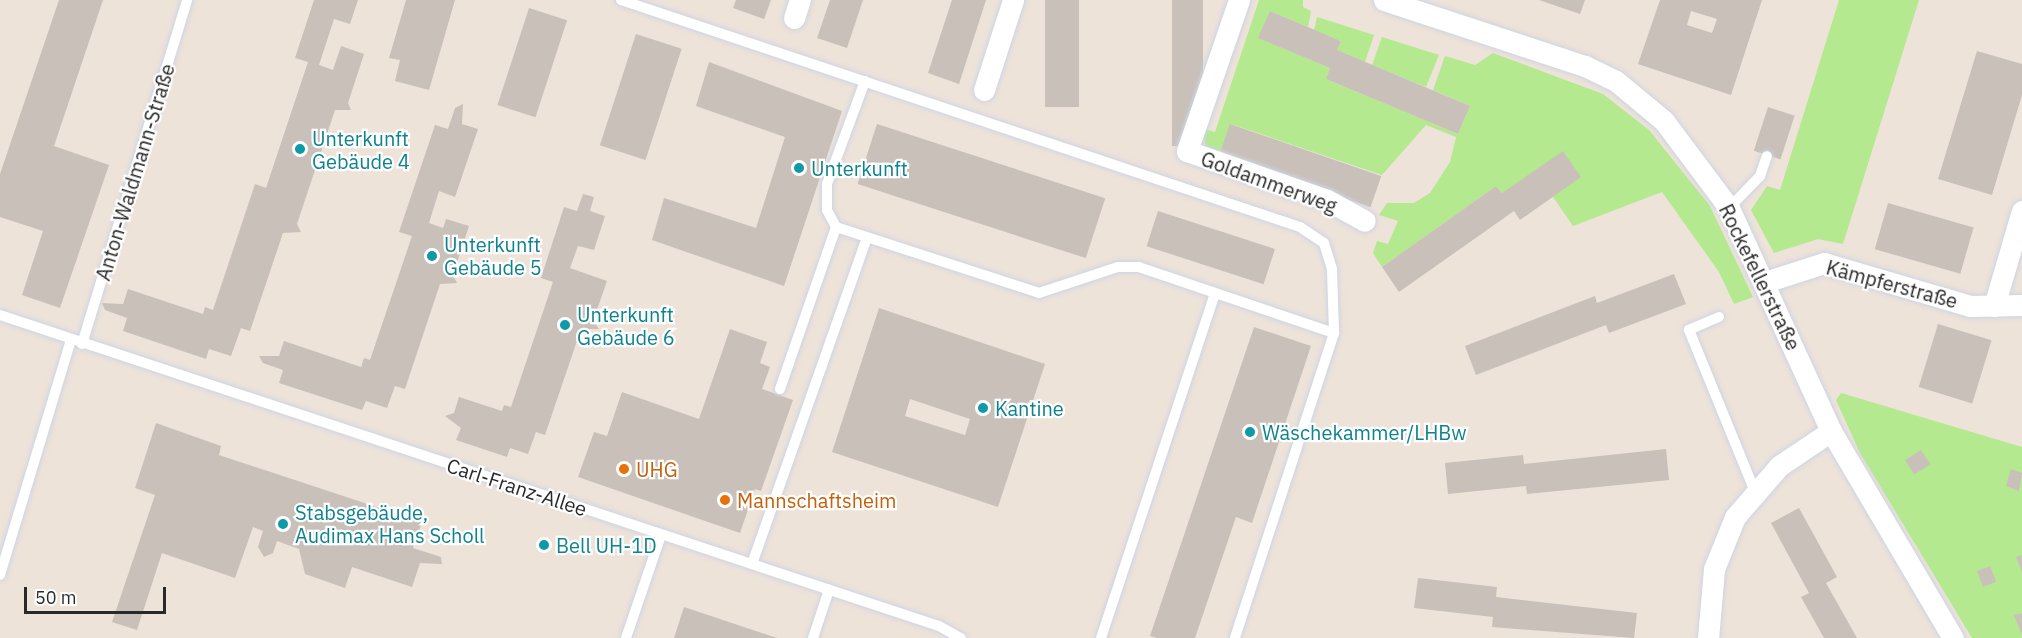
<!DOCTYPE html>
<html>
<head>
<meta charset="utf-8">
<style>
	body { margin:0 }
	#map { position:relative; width:2022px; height:638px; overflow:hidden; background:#ede3d9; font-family:"IBM Plex Sans",sans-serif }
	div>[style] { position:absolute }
	.green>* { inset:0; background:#b4e990 }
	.building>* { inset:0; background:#c8c0b9; transform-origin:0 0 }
	.roads { filter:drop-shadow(0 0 2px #ced4e4) drop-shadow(0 0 2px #ced4e4) }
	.service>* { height:10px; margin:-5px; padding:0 5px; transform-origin:5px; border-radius:5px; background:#fff }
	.minor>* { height:21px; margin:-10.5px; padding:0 10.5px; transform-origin:10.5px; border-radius:10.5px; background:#fff }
	.dots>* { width:16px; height:16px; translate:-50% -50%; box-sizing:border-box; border:3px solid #fff; border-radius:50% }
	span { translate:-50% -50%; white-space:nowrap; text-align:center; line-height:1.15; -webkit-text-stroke:4.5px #fff; paint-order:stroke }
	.culture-label { font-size:20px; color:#0d838f }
	.left { translate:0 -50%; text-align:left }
	.street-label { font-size:20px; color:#292929 }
	.food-label { font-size:20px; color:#c56008 }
	.scale { position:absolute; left:24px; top:587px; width:142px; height:27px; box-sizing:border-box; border:3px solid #292929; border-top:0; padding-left:8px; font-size:18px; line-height:21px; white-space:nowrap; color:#292929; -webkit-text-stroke:4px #fff; paint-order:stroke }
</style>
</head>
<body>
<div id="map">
	<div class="green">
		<i style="clip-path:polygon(1259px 0,1303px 0,1303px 7px,1311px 11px,1308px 27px,1270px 11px,1259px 38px,1330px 68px,1326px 79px,1458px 134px,1470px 106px,1433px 90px,1445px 56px,1475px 65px,1493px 53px,1603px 94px,1649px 130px,1710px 206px,1753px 297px,1734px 304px,1719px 272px,1662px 192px,1573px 226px,1553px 197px,1502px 193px,1496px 186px,1382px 267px,1373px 253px,1377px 241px,1388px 244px,1398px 221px,1379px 215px,1387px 203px,1414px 203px,1430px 193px,1450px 162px,1456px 137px,1426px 125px,1382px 175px,1231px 124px,1220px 155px,1207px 150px,1201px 128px,1215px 132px)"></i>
		<i style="clip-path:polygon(1839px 0,1919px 0,1843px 244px,1818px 239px,1774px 253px,1751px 210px,1767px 186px,1780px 190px)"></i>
		<i style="clip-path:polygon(1317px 17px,1374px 35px,1365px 62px,1337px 50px,1341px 41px,1314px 30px)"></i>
		<i style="clip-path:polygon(1382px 37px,1439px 55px,1426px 87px,1372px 65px)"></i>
		<i style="clip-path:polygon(1841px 393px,2022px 447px,2022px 638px,1972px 638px,1860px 453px,1836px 400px)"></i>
	</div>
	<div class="building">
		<i style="clip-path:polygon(59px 0,103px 0,54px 146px,109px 165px,60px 308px,22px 295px,43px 231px,0 217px,0 174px)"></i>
		<i style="clip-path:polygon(314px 0,358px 0,350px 24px,334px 19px,319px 65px,333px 70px,341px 46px,364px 54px,348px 103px,351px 110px,335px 110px,297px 224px,301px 232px,283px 233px,250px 331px,241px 328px,231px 356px,209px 349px,206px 359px,123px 331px,127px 318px,105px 310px,102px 303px,123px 304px,128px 289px,203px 314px,205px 307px,213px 310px,255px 184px,266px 188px,308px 62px,295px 58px)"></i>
		<i style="clip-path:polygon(406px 0,455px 0,429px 90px,395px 81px,400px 60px,389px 58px)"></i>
		<i style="clip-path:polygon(736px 0,771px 0,764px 19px,733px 8px)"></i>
		<i style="clip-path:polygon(830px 0,863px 0,847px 48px,817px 38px)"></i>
		<i style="clip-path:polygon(952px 0,986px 0,959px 84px,928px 73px)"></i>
		<i style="left:1045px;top:0;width:34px;height:107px"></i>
		<i style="left:1172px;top:0;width:31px;height:146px"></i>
		<i style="clip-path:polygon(1539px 0,1585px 0,1580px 14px)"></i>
		<i style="clip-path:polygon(evenodd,1660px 0,1762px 0,1731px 95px,1638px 64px,1660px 0,1691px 11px,1717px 19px,1712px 33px,1687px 25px,1691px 11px)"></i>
		<i style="left:529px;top:8px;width:40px;height:102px;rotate:18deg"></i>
		<i style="clip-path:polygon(1270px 11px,1341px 41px,1337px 50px,1470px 106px,1458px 134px,1326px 79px,1330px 68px,1258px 38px)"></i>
		<i style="left:636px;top:34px;width:48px;height:117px;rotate:18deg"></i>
		<i style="clip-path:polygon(1977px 51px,2022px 64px,2022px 95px,1992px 195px,1938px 179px)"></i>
		<i style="clip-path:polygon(709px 62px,842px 111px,784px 286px,652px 240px,664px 198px,756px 228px,785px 137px,696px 106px)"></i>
		<i style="clip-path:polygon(463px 104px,462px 124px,478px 129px,455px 197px,439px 191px,429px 223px,443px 228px,446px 219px,469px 226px,453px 275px,457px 283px,440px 284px,405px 389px,395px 386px,387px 408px,366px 401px,362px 410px,279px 383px,283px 370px,263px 363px,259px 356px,279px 356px,284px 341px,361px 367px,364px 358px,370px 360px,412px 236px,399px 232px,435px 125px,448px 129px,455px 108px)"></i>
		<i style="left:1768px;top:107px;width:28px;height:46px;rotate:18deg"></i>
		<i style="left:877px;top:124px;width:240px;height:63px;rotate:18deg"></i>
		<i style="left:1230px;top:124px;width:160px;height:33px;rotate:19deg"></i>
		<i style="clip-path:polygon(1563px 151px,1581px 177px,1520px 220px,1514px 211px,1399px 292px,1382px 267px,1496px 186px,1502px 193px)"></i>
		<i style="clip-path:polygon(583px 194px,594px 197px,590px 211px,605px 216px,594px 250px,578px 246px,570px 268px,607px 281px,593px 321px,599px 329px,581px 329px,545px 435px,536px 432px,528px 454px,510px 448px,507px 457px,456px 440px,461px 428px,445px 416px,454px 413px,459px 397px,502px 411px,504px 405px,511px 407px,553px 282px,541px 278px,564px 207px,577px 211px)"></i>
		<i style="left:1888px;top:203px;width:89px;height:48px;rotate:16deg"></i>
		<i style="left:1158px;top:211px;width:123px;height:37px;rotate:18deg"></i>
		<i style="clip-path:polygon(1674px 274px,1686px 304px,1609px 333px,1606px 325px,1476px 375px,1465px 346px,1595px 296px,1597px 303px)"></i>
		<i style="clip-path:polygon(evenodd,879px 308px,1045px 364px,998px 507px,832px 452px,879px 308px,910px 399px,970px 419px,965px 435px,905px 416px,910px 399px)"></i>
		<i style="left:1938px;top:324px;width:56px;height:66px;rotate:17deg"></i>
		<i style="clip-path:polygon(1254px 327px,1311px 346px,1252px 523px,1236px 517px,1195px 638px,1157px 638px,1150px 636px)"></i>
		<i style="clip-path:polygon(730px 329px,767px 342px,760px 363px,770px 367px,762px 389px,793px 400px,761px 491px,755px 489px,740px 533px,578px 477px,594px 432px,607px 436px,622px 392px,699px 419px)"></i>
		<i style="clip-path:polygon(156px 423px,221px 446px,219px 455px,422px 522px,413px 548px,441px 557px,442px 564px,420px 563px,412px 587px,352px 567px,345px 588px,305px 574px,299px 549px,277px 541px,273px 553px,264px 557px,258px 547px,263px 531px,253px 527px,235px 578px,162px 553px,137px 630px,112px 622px,155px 495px,135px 488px)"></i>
		<i style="clip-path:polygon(1666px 449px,1669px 480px,1527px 494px,1526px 486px,1448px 494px,1445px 463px,1523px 455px,1524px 464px)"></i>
		<i style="left:1921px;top:450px;width:17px;height:19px;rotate:57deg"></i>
		<i style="clip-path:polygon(2011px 469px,2022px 473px,2019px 491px,2006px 486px)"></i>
		<i style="clip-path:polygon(1799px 508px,1837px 577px,1826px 583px,1857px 638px,1824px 638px,1801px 597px,1809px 593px,1771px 523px)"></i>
		<i style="clip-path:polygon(2022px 555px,2022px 572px,2016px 557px)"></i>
		<i style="left:1990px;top:566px;width:17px;height:14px;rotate:69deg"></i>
		<i style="clip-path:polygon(1418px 578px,1497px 587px,1496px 597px,1637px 613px,1634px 638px,1492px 627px,1493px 617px,1414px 608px)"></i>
		<i style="clip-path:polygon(684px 607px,777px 638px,674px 638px)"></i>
		<i style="clip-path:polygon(2022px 613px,2022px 635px,2014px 615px)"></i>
	</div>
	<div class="roads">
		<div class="service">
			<i style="left:621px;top:0;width:716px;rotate:18.49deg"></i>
			<i style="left:1300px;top:227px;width:29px;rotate:34deg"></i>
			<i style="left:1324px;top:243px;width:27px;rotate:73deg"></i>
			<i style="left:1332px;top:269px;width:64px;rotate:88.2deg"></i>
			<i style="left:865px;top:81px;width:110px;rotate:110.3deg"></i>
			<i style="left:827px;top:184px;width:26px;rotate:90deg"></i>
			<i style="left:827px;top:210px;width:19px;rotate:62deg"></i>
			<i style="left:836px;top:227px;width:213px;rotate:18deg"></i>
			<i style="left:1039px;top:293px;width:83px;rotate:-18.2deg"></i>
			<i style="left:1118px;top:267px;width:21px"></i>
			<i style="left:1139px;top:267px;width:206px;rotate:18.7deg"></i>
			<i style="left:1334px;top:333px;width:321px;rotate:108deg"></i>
			<i style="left:1729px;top:208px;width:45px;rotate:-45.9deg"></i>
			<i style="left:1760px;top:176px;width:21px;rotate:-71deg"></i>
			<i style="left:0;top:315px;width:989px;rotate:18.33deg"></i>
			<i style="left:939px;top:626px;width:25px;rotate:29deg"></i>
			<i style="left:1719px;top:317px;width:33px;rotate:157deg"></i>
			<i style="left:1689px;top:330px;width:172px;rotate:67.8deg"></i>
			<i style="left:82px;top:344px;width:360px;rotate:-73deg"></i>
			<i style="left:780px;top:389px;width:171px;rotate:-70.9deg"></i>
			<i style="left:752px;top:564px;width:343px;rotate:-70.6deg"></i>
			<i style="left:0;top:575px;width:245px;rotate:-73.2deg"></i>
			<i style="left:626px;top:638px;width:109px;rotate:-71.2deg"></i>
			<i style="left:813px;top:638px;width:51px;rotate:-71.6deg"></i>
			<i style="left:1101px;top:638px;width:362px;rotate:-71.7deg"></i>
		</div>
		<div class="minor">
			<i style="left:1239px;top:0;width:160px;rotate:109deg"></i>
			<i style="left:1187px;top:151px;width:148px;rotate:19.3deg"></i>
			<i style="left:1327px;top:200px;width:43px;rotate:28.9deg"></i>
			<i style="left:1384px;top:0;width:212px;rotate:18.2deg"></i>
			<i style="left:1585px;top:66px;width:34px;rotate:26deg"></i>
			<i style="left:1616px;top:81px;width:62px;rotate:39.8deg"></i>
			<i style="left:1664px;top:121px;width:109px;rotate:53.2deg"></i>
			<i style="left:1729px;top:208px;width:245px;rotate:65.4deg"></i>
			<i style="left:1831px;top:431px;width:240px;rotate:59.5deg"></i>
			<i style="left:794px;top:18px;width:19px;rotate:-72deg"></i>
			<i style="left:984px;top:90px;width:95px;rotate:-72.1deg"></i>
			<i style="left:1765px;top:282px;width:62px;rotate:-17.9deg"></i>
			<i style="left:1824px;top:263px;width:152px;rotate:16.4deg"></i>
			<i style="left:1970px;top:306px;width:52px;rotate:-1.1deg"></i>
			<i style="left:1994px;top:306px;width:99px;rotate:-73.6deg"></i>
			<i style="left:1708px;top:638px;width:69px;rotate:-85deg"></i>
			<i style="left:1714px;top:569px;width:56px;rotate:-68deg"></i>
			<i style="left:1735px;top:517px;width:67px;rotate:-49.2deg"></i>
			<i style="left:1779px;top:466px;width:63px;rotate:-33.9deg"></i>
		</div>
	</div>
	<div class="dots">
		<i style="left:300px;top:149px;background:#0f9aa8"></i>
		<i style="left:799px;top:168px;background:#0f9aa8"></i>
		<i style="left:432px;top:256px;background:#0f9aa8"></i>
		<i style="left:565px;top:325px;background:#0f9aa8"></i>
		<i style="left:983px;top:408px;background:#0f9aa8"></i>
		<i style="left:1250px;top:432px;background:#0f9aa8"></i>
		<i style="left:624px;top:469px;background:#e8710a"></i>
		<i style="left:725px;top:500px;background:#e8710a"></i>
		<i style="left:283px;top:524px;background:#0f9aa8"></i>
		<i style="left:544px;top:545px;background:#0f9aa8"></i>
	</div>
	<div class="culture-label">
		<span class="left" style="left:312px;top:150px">Unterkunft<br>Gebäude 4</span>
		<span class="left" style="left:811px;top:168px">Unterkunft</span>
		<span class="left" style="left:444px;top:256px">Unterkunft<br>Gebäude 5</span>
		<span class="left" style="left:577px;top:326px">Unterkunft<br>Gebäude 6</span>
		<span class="left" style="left:995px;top:408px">Kantine</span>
		<span class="left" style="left:1262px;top:432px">Wäschekammer/LHBw</span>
		<span class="left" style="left:295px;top:524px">Stabsgebäude,<br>Audimax Hans Scholl</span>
		<span class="left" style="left:556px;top:545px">Bell UH-1D</span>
	</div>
	<div class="street-label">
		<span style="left:135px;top:172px;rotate:-73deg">Anton-Waldmann-Straße</span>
		<span style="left:1269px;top:182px;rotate:20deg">Goldammerweg</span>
		<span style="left:1760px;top:277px;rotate:64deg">Rockefellerstraße</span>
		<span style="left:1892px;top:284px;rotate:15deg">Kämpferstraße</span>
		<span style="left:517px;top:487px;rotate:18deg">Carl-Franz-Allee</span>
	</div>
	<div class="food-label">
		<span class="left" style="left:636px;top:469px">UHG</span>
		<span class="left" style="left:737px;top:500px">Mannschaftsheim</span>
	</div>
	<div class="scale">50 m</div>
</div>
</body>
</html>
